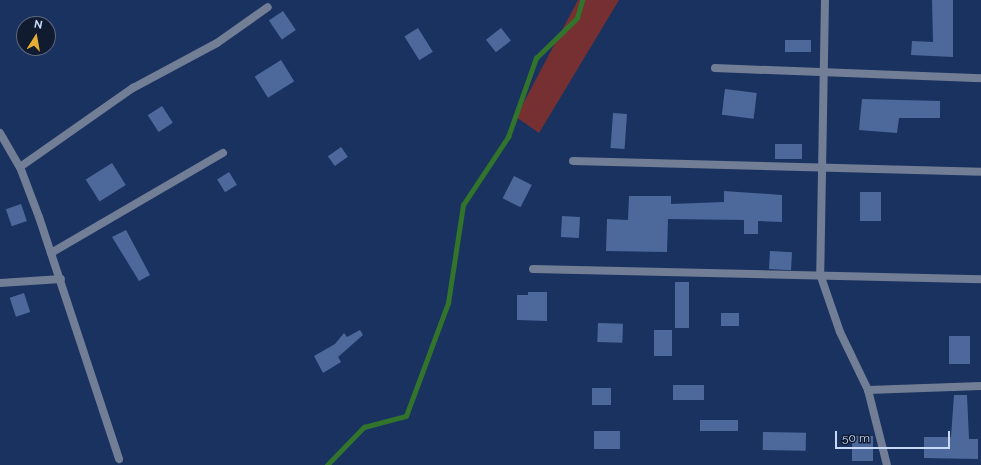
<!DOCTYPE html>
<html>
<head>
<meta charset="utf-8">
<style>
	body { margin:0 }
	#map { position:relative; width:981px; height:465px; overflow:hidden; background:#1a3260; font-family:Raleway,sans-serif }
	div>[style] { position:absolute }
	.green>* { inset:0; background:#773031 }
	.stream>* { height:4.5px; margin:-2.25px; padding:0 2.25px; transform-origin:2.25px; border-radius:2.25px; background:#32742b }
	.building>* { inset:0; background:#4d699c; transform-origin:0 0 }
	.street>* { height:8px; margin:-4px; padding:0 4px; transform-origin:4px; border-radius:4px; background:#717e95 }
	span { translate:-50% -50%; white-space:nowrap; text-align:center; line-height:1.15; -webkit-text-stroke:3.5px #101b30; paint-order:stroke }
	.north { position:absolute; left:16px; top:16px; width:40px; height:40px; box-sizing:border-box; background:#101b30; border:1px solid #5a677f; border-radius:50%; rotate:11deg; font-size:11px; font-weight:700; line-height:16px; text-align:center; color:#c9daf6 }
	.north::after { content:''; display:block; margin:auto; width:14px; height:18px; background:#e5ad36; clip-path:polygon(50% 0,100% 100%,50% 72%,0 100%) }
	.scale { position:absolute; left:835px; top:431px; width:115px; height:18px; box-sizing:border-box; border:2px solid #c9daf6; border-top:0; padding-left:5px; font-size:12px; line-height:14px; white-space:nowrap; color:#c9daf6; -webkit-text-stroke:3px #101b30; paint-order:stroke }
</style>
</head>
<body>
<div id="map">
	<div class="green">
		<i style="clip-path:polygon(578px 0,619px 0,539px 133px,516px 117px)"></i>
	</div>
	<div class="stream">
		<i style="left:327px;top:465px;width:53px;rotate:-45.8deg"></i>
		<i style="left:364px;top:427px;width:43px;rotate:-14.7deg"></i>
		<i style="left:406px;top:416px;width:121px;rotate:-69.6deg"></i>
		<i style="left:448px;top:303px;width:99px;rotate:-81.3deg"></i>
		<i style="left:463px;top:205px;width:82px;rotate:-56.5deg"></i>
		<i style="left:508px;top:137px;width:84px;rotate:-70.5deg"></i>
		<i style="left:536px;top:58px;width:57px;rotate:-44.3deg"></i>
		<i style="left:577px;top:18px;width:19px;rotate:-74deg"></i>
	</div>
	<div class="building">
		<i style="clip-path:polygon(932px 0,953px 0,953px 57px,911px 55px,912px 41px,933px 42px)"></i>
		<i style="left:283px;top:11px;width:23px;height:17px;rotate:56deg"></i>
		<i style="left:418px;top:28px;width:28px;height:16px;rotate:58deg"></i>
		<i style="left:501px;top:28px;width:16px;height:19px;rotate:52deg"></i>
		<i style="left:785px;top:40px;width:26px;height:12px"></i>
		<i style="left:281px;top:60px;width:25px;height:31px;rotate:58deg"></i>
		<i style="left:725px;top:89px;width:32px;height:26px;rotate:7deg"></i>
		<i style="clip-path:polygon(862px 99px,940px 101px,940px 118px,899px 118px,897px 133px,859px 130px)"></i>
		<i style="left:162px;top:106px;width:20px;height:17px;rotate:57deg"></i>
		<i style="left:613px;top:113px;width:14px;height:35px;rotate:4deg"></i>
		<i style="left:775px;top:144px;width:27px;height:15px"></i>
		<i style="left:341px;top:147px;width:12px;height:16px;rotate:55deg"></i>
		<i style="left:112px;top:163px;width:26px;height:31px;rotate:58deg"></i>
		<i style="left:229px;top:172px;width:15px;height:14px;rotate:58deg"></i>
		<i style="left:514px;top:176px;width:20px;height:25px;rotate:27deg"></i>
		<i style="clip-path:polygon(724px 191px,782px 195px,782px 222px,758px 221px,758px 234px,744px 234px,744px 220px,668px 219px,667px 252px,606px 251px,607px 219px,628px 220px,629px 196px,671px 196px,671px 204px,724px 202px)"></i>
		<i style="left:860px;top:192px;width:21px;height:29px"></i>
		<i style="left:21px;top:204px;width:18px;height:16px;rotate:71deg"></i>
		<i style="left:562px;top:216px;width:18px;height:21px;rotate:3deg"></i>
		<i style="clip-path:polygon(126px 230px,150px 275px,139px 281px,112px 237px)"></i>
		<i style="left:770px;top:251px;width:22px;height:18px;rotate:3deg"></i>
		<i style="left:675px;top:282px;width:14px;height:46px"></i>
		<i style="clip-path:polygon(528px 292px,547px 292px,547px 321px,517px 320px,517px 295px,528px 295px)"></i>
		<i style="left:24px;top:293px;width:20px;height:15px;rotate:72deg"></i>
		<i style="left:721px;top:313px;width:18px;height:13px"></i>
		<i style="left:598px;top:323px;width:25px;height:19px;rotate:2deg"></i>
		<i style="clip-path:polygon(360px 330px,363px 335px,338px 357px,341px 362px,323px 373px,314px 356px,335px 344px,344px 333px,347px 337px)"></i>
		<i style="left:654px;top:330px;width:18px;height:26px"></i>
		<i style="left:949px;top:336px;width:21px;height:28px"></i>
		<i style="left:673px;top:385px;width:31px;height:15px"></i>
		<i style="left:592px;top:388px;width:19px;height:17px"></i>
		<i style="clip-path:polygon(954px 395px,967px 395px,969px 439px,978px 439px,978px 459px,924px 458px,924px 437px,951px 437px)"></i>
		<i style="left:700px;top:420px;width:38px;height:11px"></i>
		<i style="left:594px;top:431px;width:26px;height:18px"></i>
		<i style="left:763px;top:432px;width:43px;height:18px;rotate:1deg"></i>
		<i style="left:852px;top:436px;width:21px;height:25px"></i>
	</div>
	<div class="street">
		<i style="left:825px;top:0;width:274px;rotate:91deg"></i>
		<i style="left:820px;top:274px;width:61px;rotate:71deg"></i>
		<i style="left:840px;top:332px;width:64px;rotate:64.2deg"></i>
		<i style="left:868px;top:390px;width:77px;rotate:75.8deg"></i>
		<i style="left:715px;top:68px;width:266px;rotate:2.2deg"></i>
		<i style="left:0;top:133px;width:39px;rotate:60deg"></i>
		<i style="left:20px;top:167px;width:53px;rotate:69.2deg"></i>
		<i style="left:39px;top:217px;width:255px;rotate:71.7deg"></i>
		<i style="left:573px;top:161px;width:408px;rotate:1.5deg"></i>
		<i style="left:20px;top:167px;width:138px;rotate:-35deg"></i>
		<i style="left:133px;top:88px;width:95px;rotate:-28.2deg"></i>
		<i style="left:217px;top:43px;width:62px;rotate:-35.2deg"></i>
		<i style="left:51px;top:253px;width:199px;rotate:-30.2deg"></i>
		<i style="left:533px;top:269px;width:448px;rotate:1.3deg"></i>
		<i style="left:0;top:283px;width:61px;rotate:-3.8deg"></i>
		<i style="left:868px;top:390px;width:113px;rotate:-2deg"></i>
	</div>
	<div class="north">N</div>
	<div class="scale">50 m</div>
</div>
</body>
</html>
